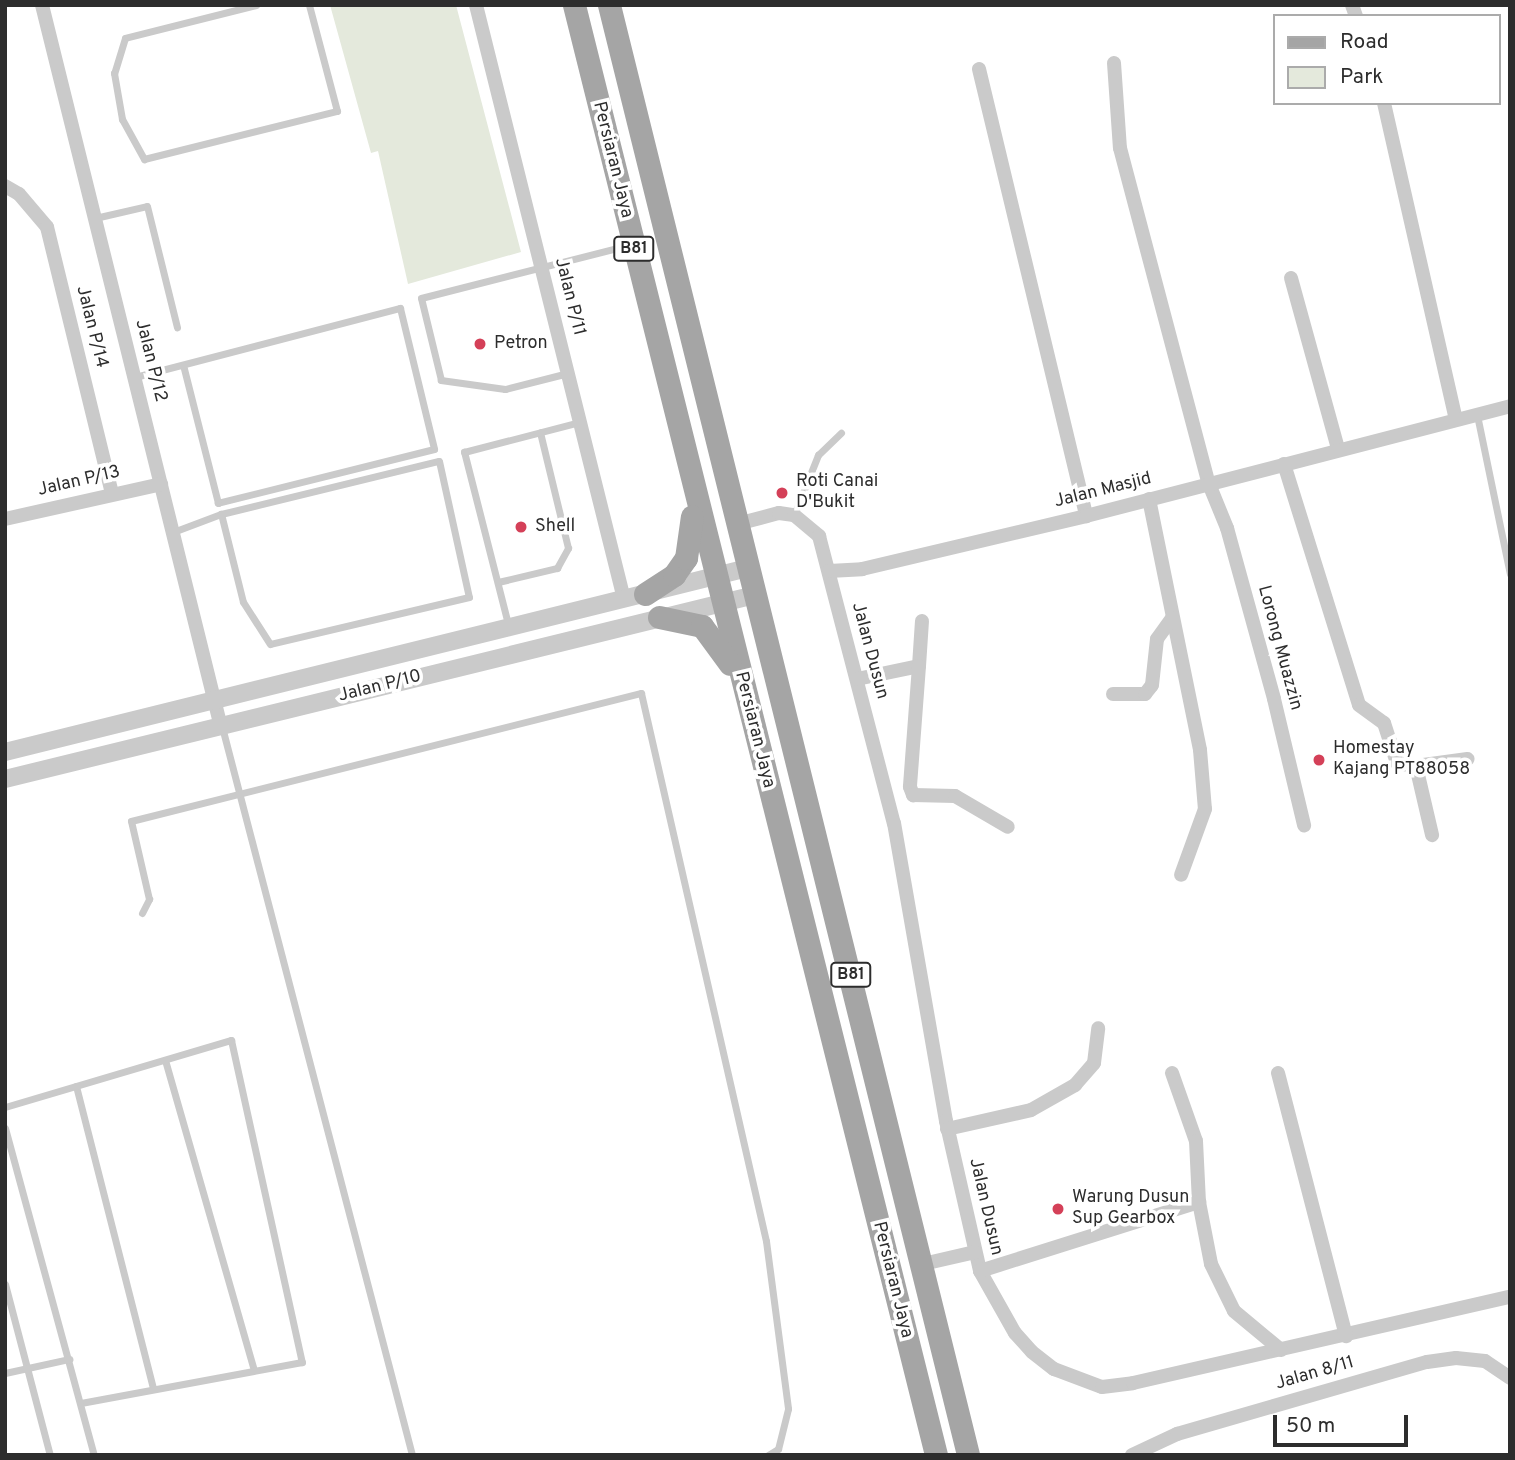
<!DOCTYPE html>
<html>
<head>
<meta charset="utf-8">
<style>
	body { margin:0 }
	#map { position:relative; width:1515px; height:1460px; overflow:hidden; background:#fff; font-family:Overpass,sans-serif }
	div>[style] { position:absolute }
	.green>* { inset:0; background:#e4e9dc }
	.service>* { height:7px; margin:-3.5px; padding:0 3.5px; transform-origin:3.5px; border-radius:3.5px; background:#cacaca }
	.minor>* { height:14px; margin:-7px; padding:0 7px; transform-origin:7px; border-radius:7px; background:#cacaca }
	.tertiary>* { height:18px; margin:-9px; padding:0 9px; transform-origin:9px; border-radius:9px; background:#cacaca }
	.primary>* { height:23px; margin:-11.5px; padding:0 11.5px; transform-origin:11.5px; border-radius:11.5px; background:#a5a5a5 }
	.dots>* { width:19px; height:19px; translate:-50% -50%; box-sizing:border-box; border:4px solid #fff; border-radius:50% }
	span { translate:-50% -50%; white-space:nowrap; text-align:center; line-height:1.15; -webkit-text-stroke:7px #fff; paint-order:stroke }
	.shield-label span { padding:2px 5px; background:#fff; border:2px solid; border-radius:5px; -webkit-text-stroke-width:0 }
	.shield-label { font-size:16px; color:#2d2d2d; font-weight:700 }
	.street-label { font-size:18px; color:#2d2d2d }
	.poi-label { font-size:18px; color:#2d2d2d }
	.left { translate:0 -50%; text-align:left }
	.frame { position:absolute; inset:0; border:7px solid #2d2d2d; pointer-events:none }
	.legend { position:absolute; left:1273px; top:14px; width:228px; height:91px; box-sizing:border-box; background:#fff; border:2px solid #ababab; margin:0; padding:9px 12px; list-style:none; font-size:21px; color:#2d2d2d }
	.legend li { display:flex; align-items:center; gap:14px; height:35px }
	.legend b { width:35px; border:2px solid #ababab }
	.scale { position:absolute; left:1273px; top:1415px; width:135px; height:32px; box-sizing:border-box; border:4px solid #2d2d2d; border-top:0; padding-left:9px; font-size:21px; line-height:24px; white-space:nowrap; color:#2d2d2d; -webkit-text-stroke:5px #fff; paint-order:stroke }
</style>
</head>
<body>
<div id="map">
	<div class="green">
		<i style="clip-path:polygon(330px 5px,456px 5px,521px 252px,408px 284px,378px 151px,371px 153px)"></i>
	</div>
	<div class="service">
		<i style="left:256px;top:5px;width:135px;rotate:165.9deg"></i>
		<i style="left:125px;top:38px;width:37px;rotate:107deg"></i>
		<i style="left:114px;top:73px;width:47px;rotate:80.1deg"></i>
		<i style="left:122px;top:119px;width:46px;rotate:61.2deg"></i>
		<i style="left:144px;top:159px;width:199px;rotate:-14deg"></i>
		<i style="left:337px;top:111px;width:110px;rotate:-104.8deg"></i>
		<i style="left:95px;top:218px;width:53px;rotate:-13deg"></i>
		<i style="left:147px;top:206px;width:125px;rotate:76.1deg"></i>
		<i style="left:568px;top:373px;width:65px;rotate:165.7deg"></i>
		<i style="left:505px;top:389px;width:65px;rotate:-172deg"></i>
		<i style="left:441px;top:380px;width:84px;rotate:-103.7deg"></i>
		<i style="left:421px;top:298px;width:215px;rotate:-14.3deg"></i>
		<i style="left:135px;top:377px;width:274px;rotate:-14.6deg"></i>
		<i style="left:400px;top:308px;width:145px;rotate:76.4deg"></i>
		<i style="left:434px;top:449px;width:223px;rotate:166deg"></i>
		<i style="left:218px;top:503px;width:142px;rotate:-104.2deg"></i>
		<i style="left:1477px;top:415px;width:162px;rotate:78.3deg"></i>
		<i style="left:794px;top:515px;width:65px;rotate:-68.2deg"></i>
		<i style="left:818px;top:455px;width:32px;rotate:-44deg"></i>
		<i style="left:173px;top:532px;width:51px;rotate:-20.6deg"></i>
		<i style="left:221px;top:514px;width:224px;rotate:-13.7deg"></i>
		<i style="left:439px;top:461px;width:139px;rotate:77.6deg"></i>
		<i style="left:469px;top:597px;width:204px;rotate:166.7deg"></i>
		<i style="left:270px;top:644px;width:50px;rotate:-122.7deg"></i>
		<i style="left:243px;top:602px;width:91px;rotate:-104deg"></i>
		<i style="left:498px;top:582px;width:61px;rotate:-13.3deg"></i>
		<i style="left:557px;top:568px;width:23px;rotate:-61deg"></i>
		<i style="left:568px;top:548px;width:119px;rotate:-103.6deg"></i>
		<i style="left:509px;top:628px;width:182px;rotate:-104.3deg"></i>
		<i style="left:464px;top:452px;width:120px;rotate:-14.5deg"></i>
		<i style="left:222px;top:727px;width:752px;rotate:75.37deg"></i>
		<i style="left:142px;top:913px;width:16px;rotate:-63deg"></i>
		<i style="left:149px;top:899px;width:80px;rotate:-103deg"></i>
		<i style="left:131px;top:821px;width:526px;rotate:-14.09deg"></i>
		<i style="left:641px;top:693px;width:562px;rotate:77.15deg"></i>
		<i style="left:766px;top:1241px;width:169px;rotate:82.5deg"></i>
		<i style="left:788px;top:1409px;width:41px;rotate:104deg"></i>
		<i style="left:778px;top:1449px;width:12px;rotate:149deg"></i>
		<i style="left:165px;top:1060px;width:323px;rotate:74deg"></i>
		<i style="left:76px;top:1086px;width:312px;rotate:75.7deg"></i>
		<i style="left:5px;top:1107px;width:236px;rotate:-16.5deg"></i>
		<i style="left:231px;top:1040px;width:330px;rotate:77.6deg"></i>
		<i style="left:302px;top:1362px;width:225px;rotate:169.5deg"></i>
		<i style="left:5px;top:1128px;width:339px;rotate:74.8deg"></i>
		<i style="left:5px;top:1284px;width:177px;rotate:75.3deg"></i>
		<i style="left:5px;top:1373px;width:66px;rotate:-12.3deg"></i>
	</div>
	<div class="minor">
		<i style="left:42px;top:5px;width:744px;rotate:76.08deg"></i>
		<i style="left:476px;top:5px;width:612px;rotate:76.01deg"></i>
		<i style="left:1352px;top:5px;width:12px;rotate:70deg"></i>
		<i style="left:1114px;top:63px;width:85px;rotate:86deg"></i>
		<i style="left:1120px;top:148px;width:348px;rotate:75.2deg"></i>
		<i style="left:1209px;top:484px;width:48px;rotate:67.8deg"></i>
		<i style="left:1227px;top:528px;width:177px;rotate:74.6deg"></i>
		<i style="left:1274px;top:699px;width:130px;rotate:76.6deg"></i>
		<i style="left:979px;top:69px;width:460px;rotate:76.5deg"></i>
		<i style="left:1384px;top:103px;width:324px;rotate:77.2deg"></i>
		<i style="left:5px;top:186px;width:16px;rotate:30deg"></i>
		<i style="left:19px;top:194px;width:43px;rotate:49.7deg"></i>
		<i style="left:47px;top:227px;width:275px;rotate:76.3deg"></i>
		<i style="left:1291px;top:278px;width:177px;rotate:74.6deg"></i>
		<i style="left:1284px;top:464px;width:252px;rotate:72.7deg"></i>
		<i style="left:1359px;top:705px;width:31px;rotate:36deg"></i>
		<i style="left:1384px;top:723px;width:42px;rotate:72deg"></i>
		<i style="left:1397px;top:763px;width:19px;rotate:9deg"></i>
		<i style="left:1416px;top:766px;width:71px;rotate:76.9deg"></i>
		<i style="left:1149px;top:499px;width:256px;rotate:78.5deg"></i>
		<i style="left:1200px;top:750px;width:59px;rotate:85.2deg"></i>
		<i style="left:1205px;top:809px;width:70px;rotate:110deg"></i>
		<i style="left:5px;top:519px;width:160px;rotate:-12.6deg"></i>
		<i style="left:737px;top:524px;width:43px;rotate:-14.7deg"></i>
		<i style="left:779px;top:513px;width:15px;rotate:8deg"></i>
		<i style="left:794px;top:515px;width:33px;rotate:40deg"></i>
		<i style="left:819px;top:536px;width:297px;rotate:75.4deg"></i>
		<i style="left:894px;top:823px;width:303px;rotate:80.1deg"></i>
		<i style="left:946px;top:1121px;width:154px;rotate:77.2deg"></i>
		<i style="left:980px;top:1271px;width:71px;rotate:60.6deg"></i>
		<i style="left:1015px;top:1333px;width:25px;rotate:48deg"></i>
		<i style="left:1032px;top:1352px;width:28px;rotate:38deg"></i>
		<i style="left:1054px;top:1369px;width:51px;rotate:20.6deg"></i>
		<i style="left:1102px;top:1387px;width:31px;rotate:-7deg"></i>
		<i style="left:1133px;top:1383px;width:387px;rotate:-12.9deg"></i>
		<i style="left:829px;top:571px;width:33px;rotate:-3deg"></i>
		<i style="left:862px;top:569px;width:230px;rotate:-13.3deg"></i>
		<i style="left:1086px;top:516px;width:438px;rotate:-14.5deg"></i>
		<i style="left:919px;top:666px;width:45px;rotate:-86.2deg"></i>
		<i style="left:857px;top:679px;width:63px;rotate:-11.8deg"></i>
		<i style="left:919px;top:666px;width:121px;rotate:94.3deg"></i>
		<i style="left:910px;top:787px;width:9px;rotate:69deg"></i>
		<i style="left:913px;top:795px;width:42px;rotate:1.4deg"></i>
		<i style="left:955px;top:796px;width:61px;rotate:30.3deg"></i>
		<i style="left:1113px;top:694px;width:32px"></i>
		<i style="left:1145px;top:694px;width:11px;rotate:-52deg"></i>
		<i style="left:1152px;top:685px;width:46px;rotate:-83.8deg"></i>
		<i style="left:1157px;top:639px;width:26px;rotate:-54deg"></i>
		<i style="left:1416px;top:766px;width:52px;rotate:-7.7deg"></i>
		<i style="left:1172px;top:1073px;width:72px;rotate:70.6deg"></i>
		<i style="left:1196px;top:1141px;width:61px;rotate:87.2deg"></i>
		<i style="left:1199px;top:1202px;width:63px;rotate:79deg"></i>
		<i style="left:1211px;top:1264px;width:52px;rotate:63.9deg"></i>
		<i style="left:1234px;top:1311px;width:61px;rotate:39.7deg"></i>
		<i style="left:1278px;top:1073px;width:272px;rotate:75.5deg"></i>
		<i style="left:947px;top:1129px;width:86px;rotate:-12.7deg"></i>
		<i style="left:1031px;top:1110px;width:51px;rotate:-29.6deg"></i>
		<i style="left:1075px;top:1085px;width:29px;rotate:-49deg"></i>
		<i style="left:1094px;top:1063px;width:35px;rotate:-83deg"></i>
		<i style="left:923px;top:1264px;width:53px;rotate:-13deg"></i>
		<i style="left:980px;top:1271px;width:230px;rotate:-17.5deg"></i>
		<i style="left:1132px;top:1455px;width:50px;rotate:-25deg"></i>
		<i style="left:1177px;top:1434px;width:260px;rotate:-16.1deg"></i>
		<i style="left:1427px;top:1362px;width:29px;rotate:-8deg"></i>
		<i style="left:1456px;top:1358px;width:29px;rotate:6deg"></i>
		<i style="left:1485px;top:1361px;width:30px;rotate:34deg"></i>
	</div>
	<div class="tertiary">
		<i style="left:5px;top:752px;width:765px;rotate:-13.91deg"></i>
		<i style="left:5px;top:779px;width:772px;rotate:-13.78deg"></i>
	</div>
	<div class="primary">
		<i style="left:574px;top:5px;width:1495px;rotate:75.98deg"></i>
		<i style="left:609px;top:5px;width:1494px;rotate:76.09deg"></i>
		<i style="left:645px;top:594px;width:35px;rotate:-33deg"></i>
		<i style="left:674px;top:575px;width:21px;rotate:-55deg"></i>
		<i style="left:686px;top:558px;width:42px;rotate:-81.9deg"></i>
		<i style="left:659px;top:617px;width:44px;rotate:11.8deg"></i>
		<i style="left:702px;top:626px;width:47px;rotate:53.6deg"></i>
	</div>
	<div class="dots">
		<i style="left:480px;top:344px;background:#d44058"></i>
		<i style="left:782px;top:493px;background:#d44058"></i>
		<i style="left:521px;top:527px;background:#d44058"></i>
		<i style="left:1319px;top:760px;background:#d44058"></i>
		<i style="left:1058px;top:1209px;background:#d44058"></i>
	</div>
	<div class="shield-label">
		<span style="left:634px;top:249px">B81</span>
		<span style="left:851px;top:975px">B81</span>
	</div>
	<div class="street-label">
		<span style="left:612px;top:160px;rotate:76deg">Persiaran Jaya</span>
		<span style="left:569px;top:297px;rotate:76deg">Jalan P/11</span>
		<span style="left:91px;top:327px;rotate:76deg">Jalan P/14</span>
		<span style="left:150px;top:361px;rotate:76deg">Jalan P/12</span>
		<span style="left:79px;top:482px;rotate:-13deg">Jalan P/13</span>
		<span style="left:1103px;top:491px;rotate:-14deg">Jalan Masjid</span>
		<span style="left:1279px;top:648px;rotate:75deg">Lorong Muazzin</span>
		<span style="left:869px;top:651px;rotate:75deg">Jalan Dusun</span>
		<span style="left:380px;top:687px;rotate:-14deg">Jalan P/10</span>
		<span style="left:754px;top:730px;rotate:76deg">Persiaran Jaya</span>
		<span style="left:985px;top:1207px;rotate:77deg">Jalan Dusun</span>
		<span style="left:892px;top:1280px;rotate:76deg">Persiaran Jaya</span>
		<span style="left:1315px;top:1374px;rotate:-16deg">Jalan 8/11</span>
	</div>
	<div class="poi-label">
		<span class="left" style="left:494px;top:344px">Petron</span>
		<span class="left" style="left:796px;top:493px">Roti Canai<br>D'Bukit</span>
		<span class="left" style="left:535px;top:527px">Shell</span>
		<span class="left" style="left:1333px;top:760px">Homestay<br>Kajang PT88058</span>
		<span class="left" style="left:1072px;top:1209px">Warung Dusun<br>Sup Gearbox</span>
	</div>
	<div class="frame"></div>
	<ul class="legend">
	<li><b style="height:9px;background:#a5a5a5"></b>Road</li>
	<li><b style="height:19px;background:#e4e9dc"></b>Park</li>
	</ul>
	<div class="scale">50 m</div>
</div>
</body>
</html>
